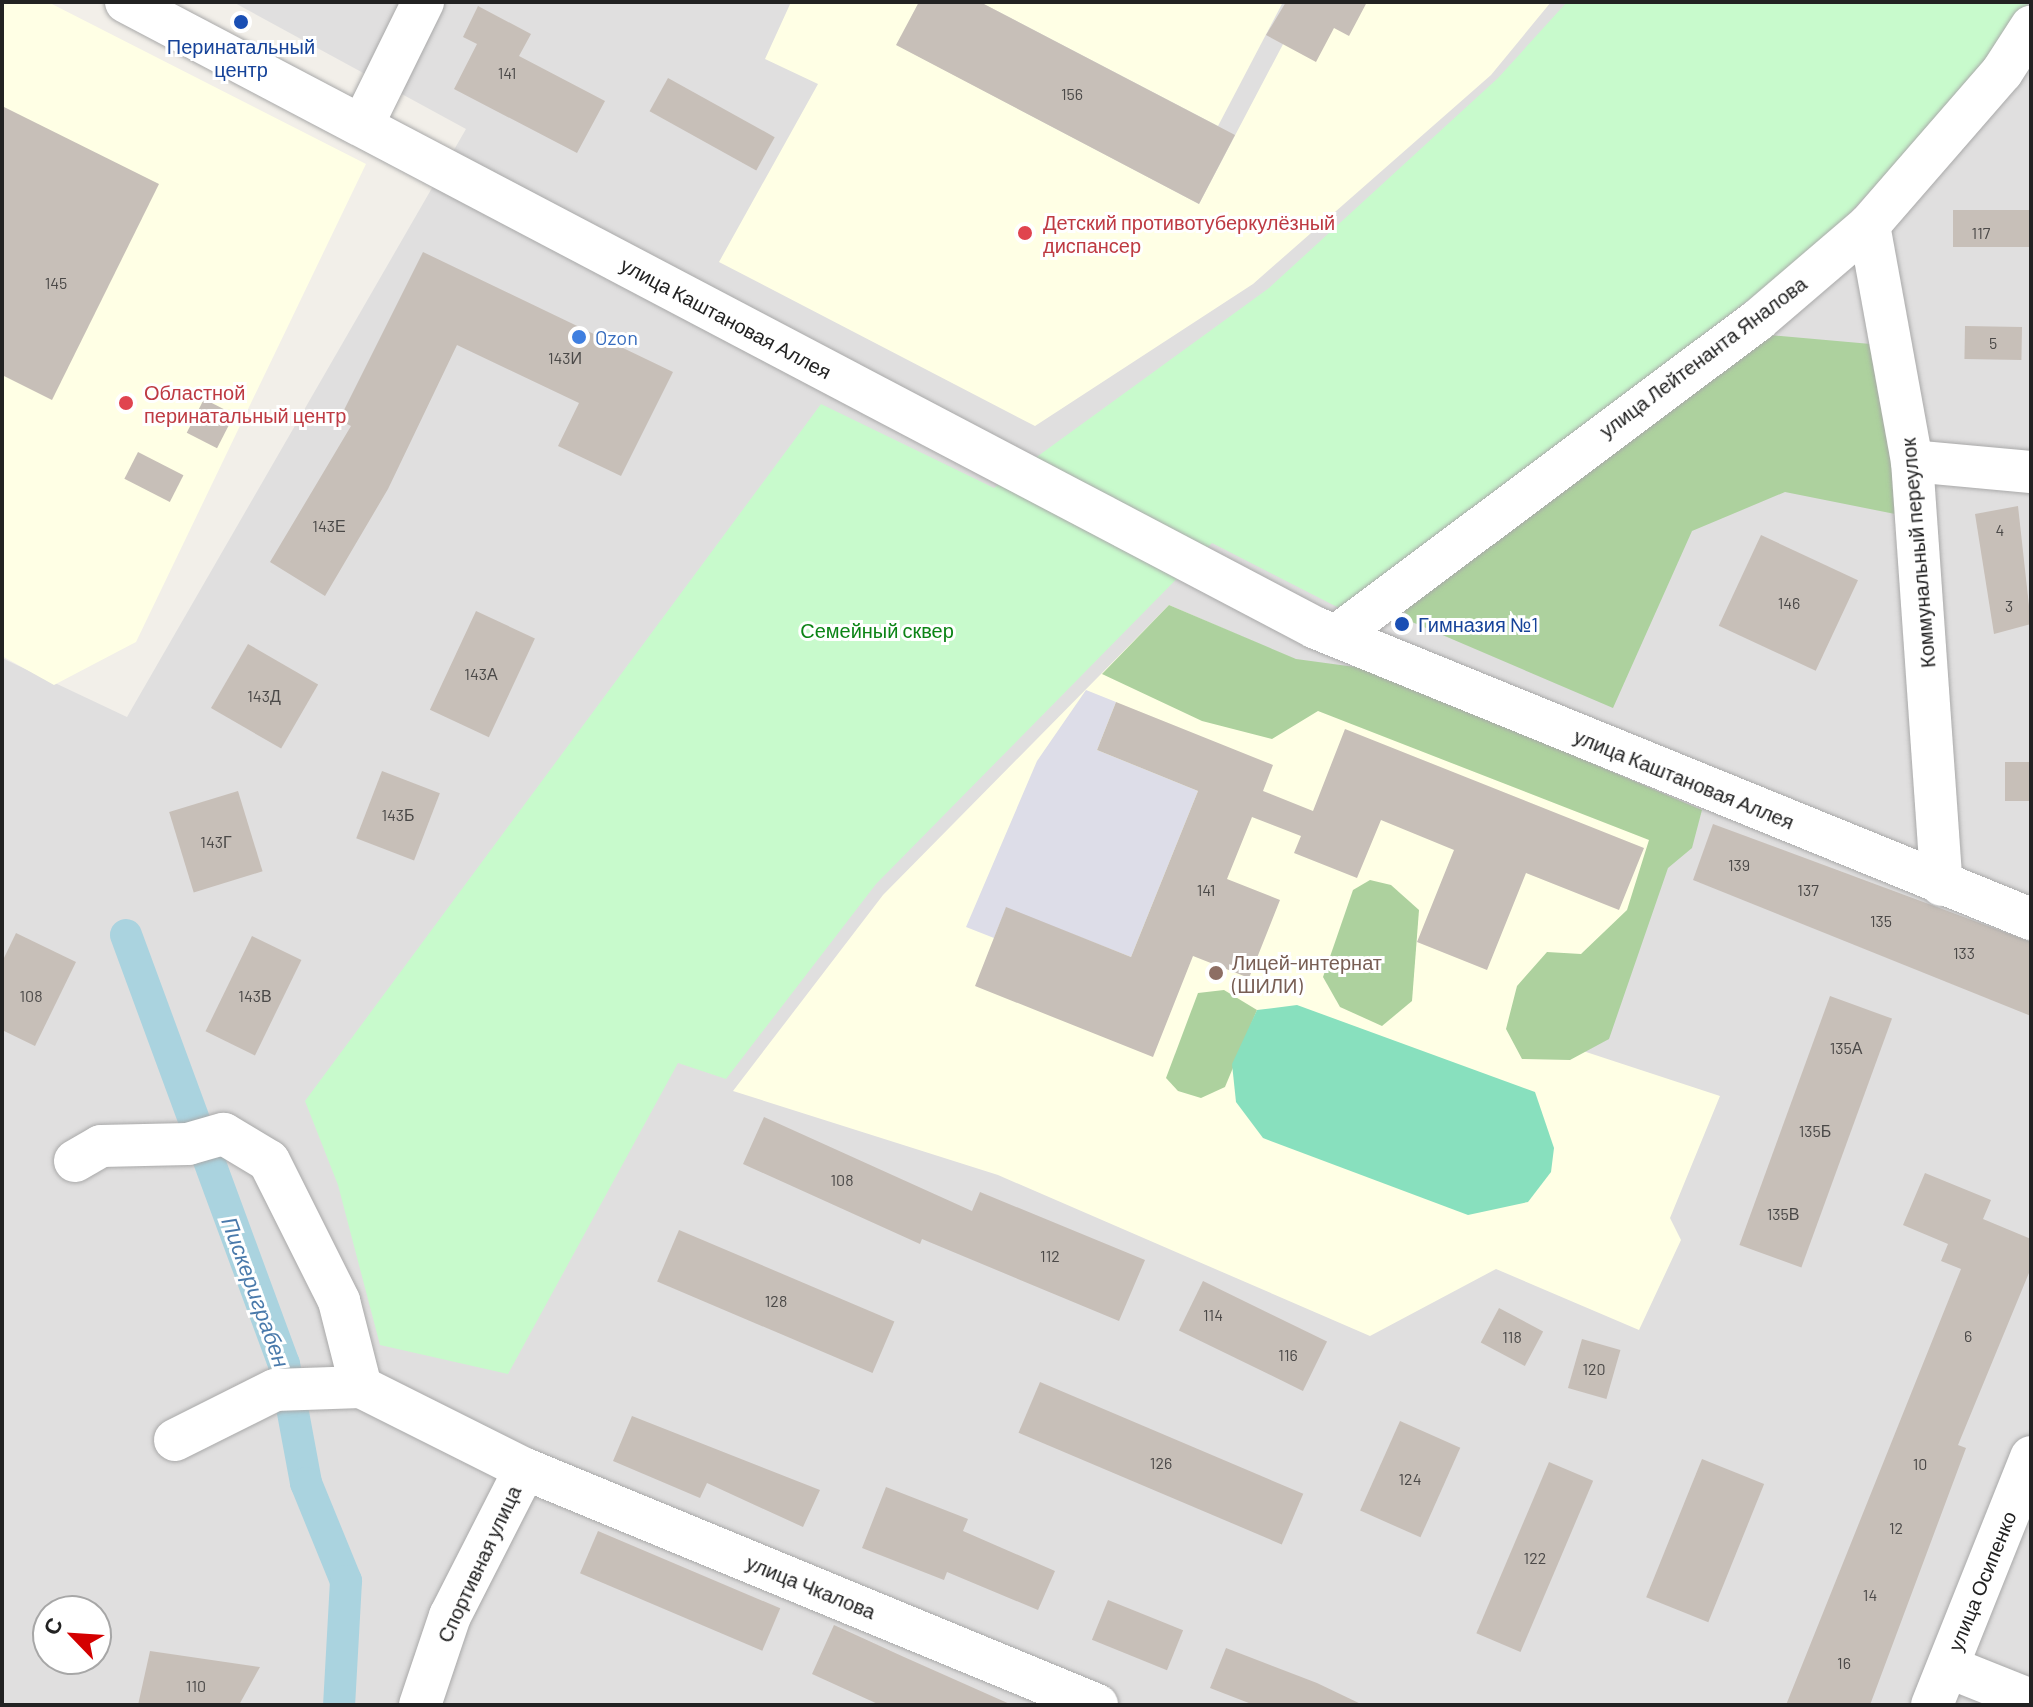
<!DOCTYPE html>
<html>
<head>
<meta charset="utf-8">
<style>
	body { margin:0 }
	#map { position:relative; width:2033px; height:1707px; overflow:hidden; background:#f2efe9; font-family:Barlow,sans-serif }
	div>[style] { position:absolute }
	.residential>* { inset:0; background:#e0dfdf }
	.education>* { inset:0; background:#ffffe5 }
	.forest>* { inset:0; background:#add19e }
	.park>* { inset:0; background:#c8facc }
	.pitch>* { inset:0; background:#88e0be }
	.plaza>* { inset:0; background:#dddde8 }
	.canal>* { height:32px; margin:-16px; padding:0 16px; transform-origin:16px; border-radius:16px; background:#aad3df }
	.building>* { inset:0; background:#c7bfb8; transform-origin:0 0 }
	.roads { filter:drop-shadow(0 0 2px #a9a9a9) drop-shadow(0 0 2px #a9a9a9) }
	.minor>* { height:42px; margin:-21px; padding:0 21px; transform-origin:21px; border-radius:21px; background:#fff }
	.dots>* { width:22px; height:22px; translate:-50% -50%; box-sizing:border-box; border:4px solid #fff; border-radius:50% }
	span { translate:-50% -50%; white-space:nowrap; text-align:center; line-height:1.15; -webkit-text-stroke:6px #fff; paint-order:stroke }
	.number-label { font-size:16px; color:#4b4948 }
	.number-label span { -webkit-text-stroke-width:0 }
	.transit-label { font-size:20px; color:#164399 }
	.left { translate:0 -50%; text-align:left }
	.health-label { font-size:20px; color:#be3a42 }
	.street-label { font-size:20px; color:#222 }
	.shop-label { font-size:20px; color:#366cbe }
	.park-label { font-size:20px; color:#0c8416 }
	.education-label { font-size:20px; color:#785e54 }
	.water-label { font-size:22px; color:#4a7aab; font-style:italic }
	.frame { position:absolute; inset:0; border:4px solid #222; pointer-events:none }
	.north { position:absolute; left:32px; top:1595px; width:80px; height:80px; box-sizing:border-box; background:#fff; border:2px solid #a7a7a7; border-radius:50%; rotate:295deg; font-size:22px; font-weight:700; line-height:32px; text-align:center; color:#222 }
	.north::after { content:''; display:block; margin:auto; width:28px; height:36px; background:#d40000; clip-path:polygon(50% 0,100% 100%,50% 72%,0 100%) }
</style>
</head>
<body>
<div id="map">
	<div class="residential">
		<i style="clip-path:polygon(evenodd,233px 2px,2031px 2px,2031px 1705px,2px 1705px,2px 658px,127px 717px,466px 129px,233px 2px,48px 1611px,96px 1611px,96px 1659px,48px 1659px,48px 1611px)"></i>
	</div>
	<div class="education">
		<i style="clip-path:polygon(2px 2px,48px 2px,366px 164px,136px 642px,54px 685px,2px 656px)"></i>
		<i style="clip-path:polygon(791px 2px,919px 2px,897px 45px,1199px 204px,1302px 8px,1334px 28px,1367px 2px,1551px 2px,1491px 75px,1253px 284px,1035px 426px,719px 262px,818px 84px,765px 59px)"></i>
		<i style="clip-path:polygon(980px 2px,1283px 2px,1218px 126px)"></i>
		<i style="clip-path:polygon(1169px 605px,1667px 820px,1580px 1050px,1720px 1096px,1670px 1218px,1681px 1240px,1639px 1330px,1496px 1269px,1370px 1336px,998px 1175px,733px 1091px,883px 895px)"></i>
	</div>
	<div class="forest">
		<i style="clip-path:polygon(1758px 334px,1882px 345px,1905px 516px,1785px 492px,1692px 531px,1613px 708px,1412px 622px,1397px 602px)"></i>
		<i style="clip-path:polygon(1169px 605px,1296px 659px,1370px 669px,1702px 810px,1692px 848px,1668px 868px,1609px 1039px,1570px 1060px,1522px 1059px,1506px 1029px,1517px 986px,1547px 952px,1581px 954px,1627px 910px,1649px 840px,1318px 711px,1272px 739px,1202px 721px,1102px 674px)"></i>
		<i style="clip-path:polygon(1370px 880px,1391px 885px,1419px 910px,1412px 1001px,1382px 1026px,1340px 1007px,1323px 977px,1353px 890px)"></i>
		<i style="clip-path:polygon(1224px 990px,1257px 1010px,1225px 1087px,1201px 1098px,1178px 1091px,1166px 1078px,1198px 993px)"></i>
	</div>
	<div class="park">
		<i style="clip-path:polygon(1567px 2px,2029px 2px,1989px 64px,1818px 247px,1343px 610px,1212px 543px,876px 884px,726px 1079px,678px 1063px,508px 1374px,380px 1345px,338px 1185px,305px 1101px,821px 404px,994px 488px,1269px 288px,1498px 78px)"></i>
	</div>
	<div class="pitch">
		<i style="clip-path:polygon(1297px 1005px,1535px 1092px,1554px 1148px,1551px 1172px,1528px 1202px,1468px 1215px,1263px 1138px,1236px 1102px,1232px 1064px,1257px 1010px)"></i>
	</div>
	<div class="plaza">
		<i style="clip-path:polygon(1086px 690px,1116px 702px,1097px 750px,1198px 791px,1131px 957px,1006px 908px,994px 938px,966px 927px,1037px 761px)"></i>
	</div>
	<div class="canal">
		<i style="left:126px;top:935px;width:457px;rotate:69.8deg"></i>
		<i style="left:284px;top:1364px;width:121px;rotate:79.5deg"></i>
		<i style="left:306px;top:1483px;width:106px;rotate:67.8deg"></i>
		<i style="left:346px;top:1581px;width:124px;rotate:93.2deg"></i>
	</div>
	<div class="building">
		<i style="clip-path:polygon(919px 2px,980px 2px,1235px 135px,1199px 204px,896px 45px)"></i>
		<i style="clip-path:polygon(1286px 2px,1367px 2px,1349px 36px,1334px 28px,1316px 62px,1266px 35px)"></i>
		<i style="clip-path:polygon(478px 6px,531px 34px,519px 56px,605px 101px,577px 153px,454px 89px,477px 44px,463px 37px)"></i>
		<i style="left:668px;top:78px;width:122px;height:38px;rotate:29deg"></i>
		<i style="clip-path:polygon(2px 106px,159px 184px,52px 400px,2px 375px)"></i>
		<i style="left:2031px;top:210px;width:37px;height:78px;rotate:90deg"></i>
		<i style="clip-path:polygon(423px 252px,673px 372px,621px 476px,558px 446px,579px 403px,457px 345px,388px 489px,325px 596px,270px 562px,351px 426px,339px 420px)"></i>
		<i style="left:1965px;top:326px;width:57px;height:33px;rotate:1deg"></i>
		<i style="left:204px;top:399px;width:34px;height:38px;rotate:27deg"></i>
		<i style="left:138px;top:452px;width:51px;height:30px;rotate:27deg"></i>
		<i style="clip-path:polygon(2018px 506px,2031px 624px,1994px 634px,1975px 514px)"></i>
		<i style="left:1761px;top:535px;width:107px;height:100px;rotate:25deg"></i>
		<i style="left:476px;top:611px;width:65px;height:109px;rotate:25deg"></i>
		<i style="left:248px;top:644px;width:81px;height:74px;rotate:30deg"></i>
		<i style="clip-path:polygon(1116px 702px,1273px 765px,1263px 791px,1313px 811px,1345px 729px,1644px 848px,1619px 910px,1526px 873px,1487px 970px,1417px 942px,1454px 850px,1381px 820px,1357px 878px,1294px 853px,1301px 836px,1252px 817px,1227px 879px,1280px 900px,1249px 978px,1193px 956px,1153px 1057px,975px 986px,1006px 907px,1131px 957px,1198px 791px,1097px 750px)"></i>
		<i style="left:2031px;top:762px;width:39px;height:26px;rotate:90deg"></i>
		<i style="left:382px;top:771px;width:62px;height:72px;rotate:21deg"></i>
		<i style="left:238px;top:791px;width:84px;height:72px;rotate:73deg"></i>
		<i style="clip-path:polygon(1713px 824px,2031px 942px,2031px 1016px,1693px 880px)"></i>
		<i style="clip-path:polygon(16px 933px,76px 962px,35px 1046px,2px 1030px,2px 962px)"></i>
		<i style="left:252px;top:936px;width:55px;height:106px;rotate:26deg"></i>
		<i style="left:1830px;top:996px;width:66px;height:265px;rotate:20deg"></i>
		<i style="clip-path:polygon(764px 1117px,972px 1211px,980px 1192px,1145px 1260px,1119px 1321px,922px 1239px,920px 1244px,743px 1164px)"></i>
		<i style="clip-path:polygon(1925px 1173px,1991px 1200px,1983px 1219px,2031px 1239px,2031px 1268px,1958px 1445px,1966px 1448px,1870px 1705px,1786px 1705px,1961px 1269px,1941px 1261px,1948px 1244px,1903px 1225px)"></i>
		<i style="left:679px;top:1230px;width:234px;height:56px;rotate:23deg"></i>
		<i style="left:1203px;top:1281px;width:138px;height:55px;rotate:26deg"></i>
		<i style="left:1499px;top:1308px;width:50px;height:39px;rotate:28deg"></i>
		<i style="left:1582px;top:1339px;width:40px;height:51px;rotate:16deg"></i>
		<i style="left:1040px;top:1382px;width:286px;height:55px;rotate:23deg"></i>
		<i style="clip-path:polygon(632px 1416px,820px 1490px,803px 1527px,707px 1483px,700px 1498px,613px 1461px)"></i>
		<i style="left:1400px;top:1421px;width:66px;height:98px;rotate:24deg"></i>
		<i style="left:1702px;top:1459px;width:67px;height:149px;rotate:22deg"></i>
		<i style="left:1549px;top:1462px;width:48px;height:186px;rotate:23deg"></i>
		<i style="clip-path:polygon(886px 1487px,968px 1519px,963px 1531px,1055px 1571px,1038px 1610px,947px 1572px,944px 1580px,862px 1548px)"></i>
		<i style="left:598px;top:1531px;width:198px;height:46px;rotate:23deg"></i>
		<i style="left:1108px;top:1600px;width:81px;height:43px;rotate:22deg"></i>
		<i style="clip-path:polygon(834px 1625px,904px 1657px,1012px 1705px,880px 1705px,812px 1674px)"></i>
		<i style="clip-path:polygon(1226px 1648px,1317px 1683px,1363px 1705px,1254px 1705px,1210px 1688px)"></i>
		<i style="clip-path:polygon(150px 1651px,260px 1667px,239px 1705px,138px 1705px)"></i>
	</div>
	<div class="roads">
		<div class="minor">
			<i style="left:126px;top:2px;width:1345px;rotate:27.75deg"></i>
			<i style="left:1316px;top:628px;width:772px;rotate:22.15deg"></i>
			<i style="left:364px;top:122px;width:134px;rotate:-63.8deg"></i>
			<i style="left:1869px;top:225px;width:240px;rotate:79.7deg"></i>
			<i style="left:1912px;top:461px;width:425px;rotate:86deg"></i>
			<i style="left:1912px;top:461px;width:120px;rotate:5.3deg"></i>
			<i style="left:1340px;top:633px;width:522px;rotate:-36.83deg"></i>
			<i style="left:1758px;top:320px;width:146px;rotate:-40.6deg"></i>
			<i style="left:1869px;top:225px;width:203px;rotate:-49deg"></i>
			<i style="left:2002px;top:72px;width:54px;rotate:-57.2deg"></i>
			<i style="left:75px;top:1161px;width:30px;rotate:-30deg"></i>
			<i style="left:101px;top:1146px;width:87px;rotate:-1.3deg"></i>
			<i style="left:188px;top:1144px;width:37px;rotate:-16deg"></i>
			<i style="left:224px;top:1134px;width:52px;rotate:31deg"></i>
			<i style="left:269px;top:1161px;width:157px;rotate:63.4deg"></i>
			<i style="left:339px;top:1301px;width:89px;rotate:75.7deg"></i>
			<i style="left:175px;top:1440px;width:112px;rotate:-26.6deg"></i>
			<i style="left:275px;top:1390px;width:86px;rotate:-2deg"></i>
			<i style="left:361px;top:1387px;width:183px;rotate:26.6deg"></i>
			<i style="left:525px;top:1469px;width:619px;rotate:22.42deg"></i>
			<i style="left:1948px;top:1667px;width:89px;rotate:21.7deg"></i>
			<i style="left:420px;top:1705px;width:94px;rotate:-71.4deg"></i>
			<i style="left:450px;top:1616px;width:165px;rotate:-63deg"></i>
			<i style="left:1932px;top:1705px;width:267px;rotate:-68.2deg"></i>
		</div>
	</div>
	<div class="dots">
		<i style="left:241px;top:22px;background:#1a4fb4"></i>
		<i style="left:1025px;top:233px;background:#e0444e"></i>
		<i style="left:579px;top:337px;background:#3f7fe0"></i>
		<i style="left:126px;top:403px;background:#e0444e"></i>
		<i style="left:1402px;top:624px;background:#1a4fb4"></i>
		<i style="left:1216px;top:973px;background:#8d6e63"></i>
	</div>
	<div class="number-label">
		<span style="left:507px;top:73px">141</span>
		<span style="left:1072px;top:94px">156</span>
		<span style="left:1981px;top:233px">117</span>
		<span style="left:56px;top:283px">145</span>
		<span style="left:1993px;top:343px">5</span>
		<span style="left:565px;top:358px">143И</span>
		<span style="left:329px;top:526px">143Е</span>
		<span style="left:2000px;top:530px">4</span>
		<span style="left:1789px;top:603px">146</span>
		<span style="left:2009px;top:606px">3</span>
		<span style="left:481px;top:674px">143А</span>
		<span style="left:264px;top:696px">143Д</span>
		<span style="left:398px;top:815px">143Б</span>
		<span style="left:216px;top:842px">143Г</span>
		<span style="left:1739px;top:865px">139</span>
		<span style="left:1206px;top:890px">141</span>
		<span style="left:1808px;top:890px">137</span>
		<span style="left:1881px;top:921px">135</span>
		<span style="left:1964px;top:953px">133</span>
		<span style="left:31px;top:996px">108</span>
		<span style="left:255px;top:996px">143В</span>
		<span style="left:1846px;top:1048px">135А</span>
		<span style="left:1815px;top:1131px">135Б</span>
		<span style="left:842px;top:1180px">108</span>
		<span style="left:1783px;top:1214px">135В</span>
		<span style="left:1050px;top:1256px">112</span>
		<span style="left:776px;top:1301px">128</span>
		<span style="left:1213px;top:1315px">114</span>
		<span style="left:1968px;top:1336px">6</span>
		<span style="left:1512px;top:1337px">118</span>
		<span style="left:1288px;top:1355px">116</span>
		<span style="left:1594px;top:1369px">120</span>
		<span style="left:1161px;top:1463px">126</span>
		<span style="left:1920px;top:1464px">10</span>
		<span style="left:1410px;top:1479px">124</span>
		<span style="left:1896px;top:1528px">12</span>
		<span style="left:1535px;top:1558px">122</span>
		<span style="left:1870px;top:1595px">14</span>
		<span style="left:1844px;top:1663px">16</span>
		<span style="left:196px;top:1686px">110</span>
	</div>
	<div class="transit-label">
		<span style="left:241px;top:58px">Перинатальный<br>центр</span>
		<span class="left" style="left:1418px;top:624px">Гимназия №1</span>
	</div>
	<div class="health-label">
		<span class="left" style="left:1043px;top:234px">Детский противотуберкулёзный<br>диспансер</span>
		<span class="left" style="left:144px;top:404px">Областной<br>перинатальный центр</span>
	</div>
	<div class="street-label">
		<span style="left:726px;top:318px;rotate:28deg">улица Каштановая Аллея</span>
		<span style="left:1703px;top:357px;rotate:-37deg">улица Лейтенанта Яналова</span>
		<span style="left:1918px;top:553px;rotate:-95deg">Коммунальный переулок</span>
		<span style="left:1684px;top:779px;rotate:22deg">улица Каштановая Аллея</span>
		<span style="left:479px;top:1564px;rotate:-65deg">Спортивная улица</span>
		<span style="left:1982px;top:1581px;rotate:-68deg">улица Осипенко</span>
		<span style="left:811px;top:1587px;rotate:22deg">улица Чкалова</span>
	</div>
	<div class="shop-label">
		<span class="left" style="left:595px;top:337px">Ozon</span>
	</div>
	<div class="park-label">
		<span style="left:877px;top:630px">Семейный сквер</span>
	</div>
	<div class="education-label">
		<span class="left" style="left:1232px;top:974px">Лицей-интернат<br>(ШИЛИ)</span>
	</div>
	<div class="water-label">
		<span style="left:256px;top:1292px;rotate:70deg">Пискериграбен</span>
	</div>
	<div class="frame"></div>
	<div class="north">С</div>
</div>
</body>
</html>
